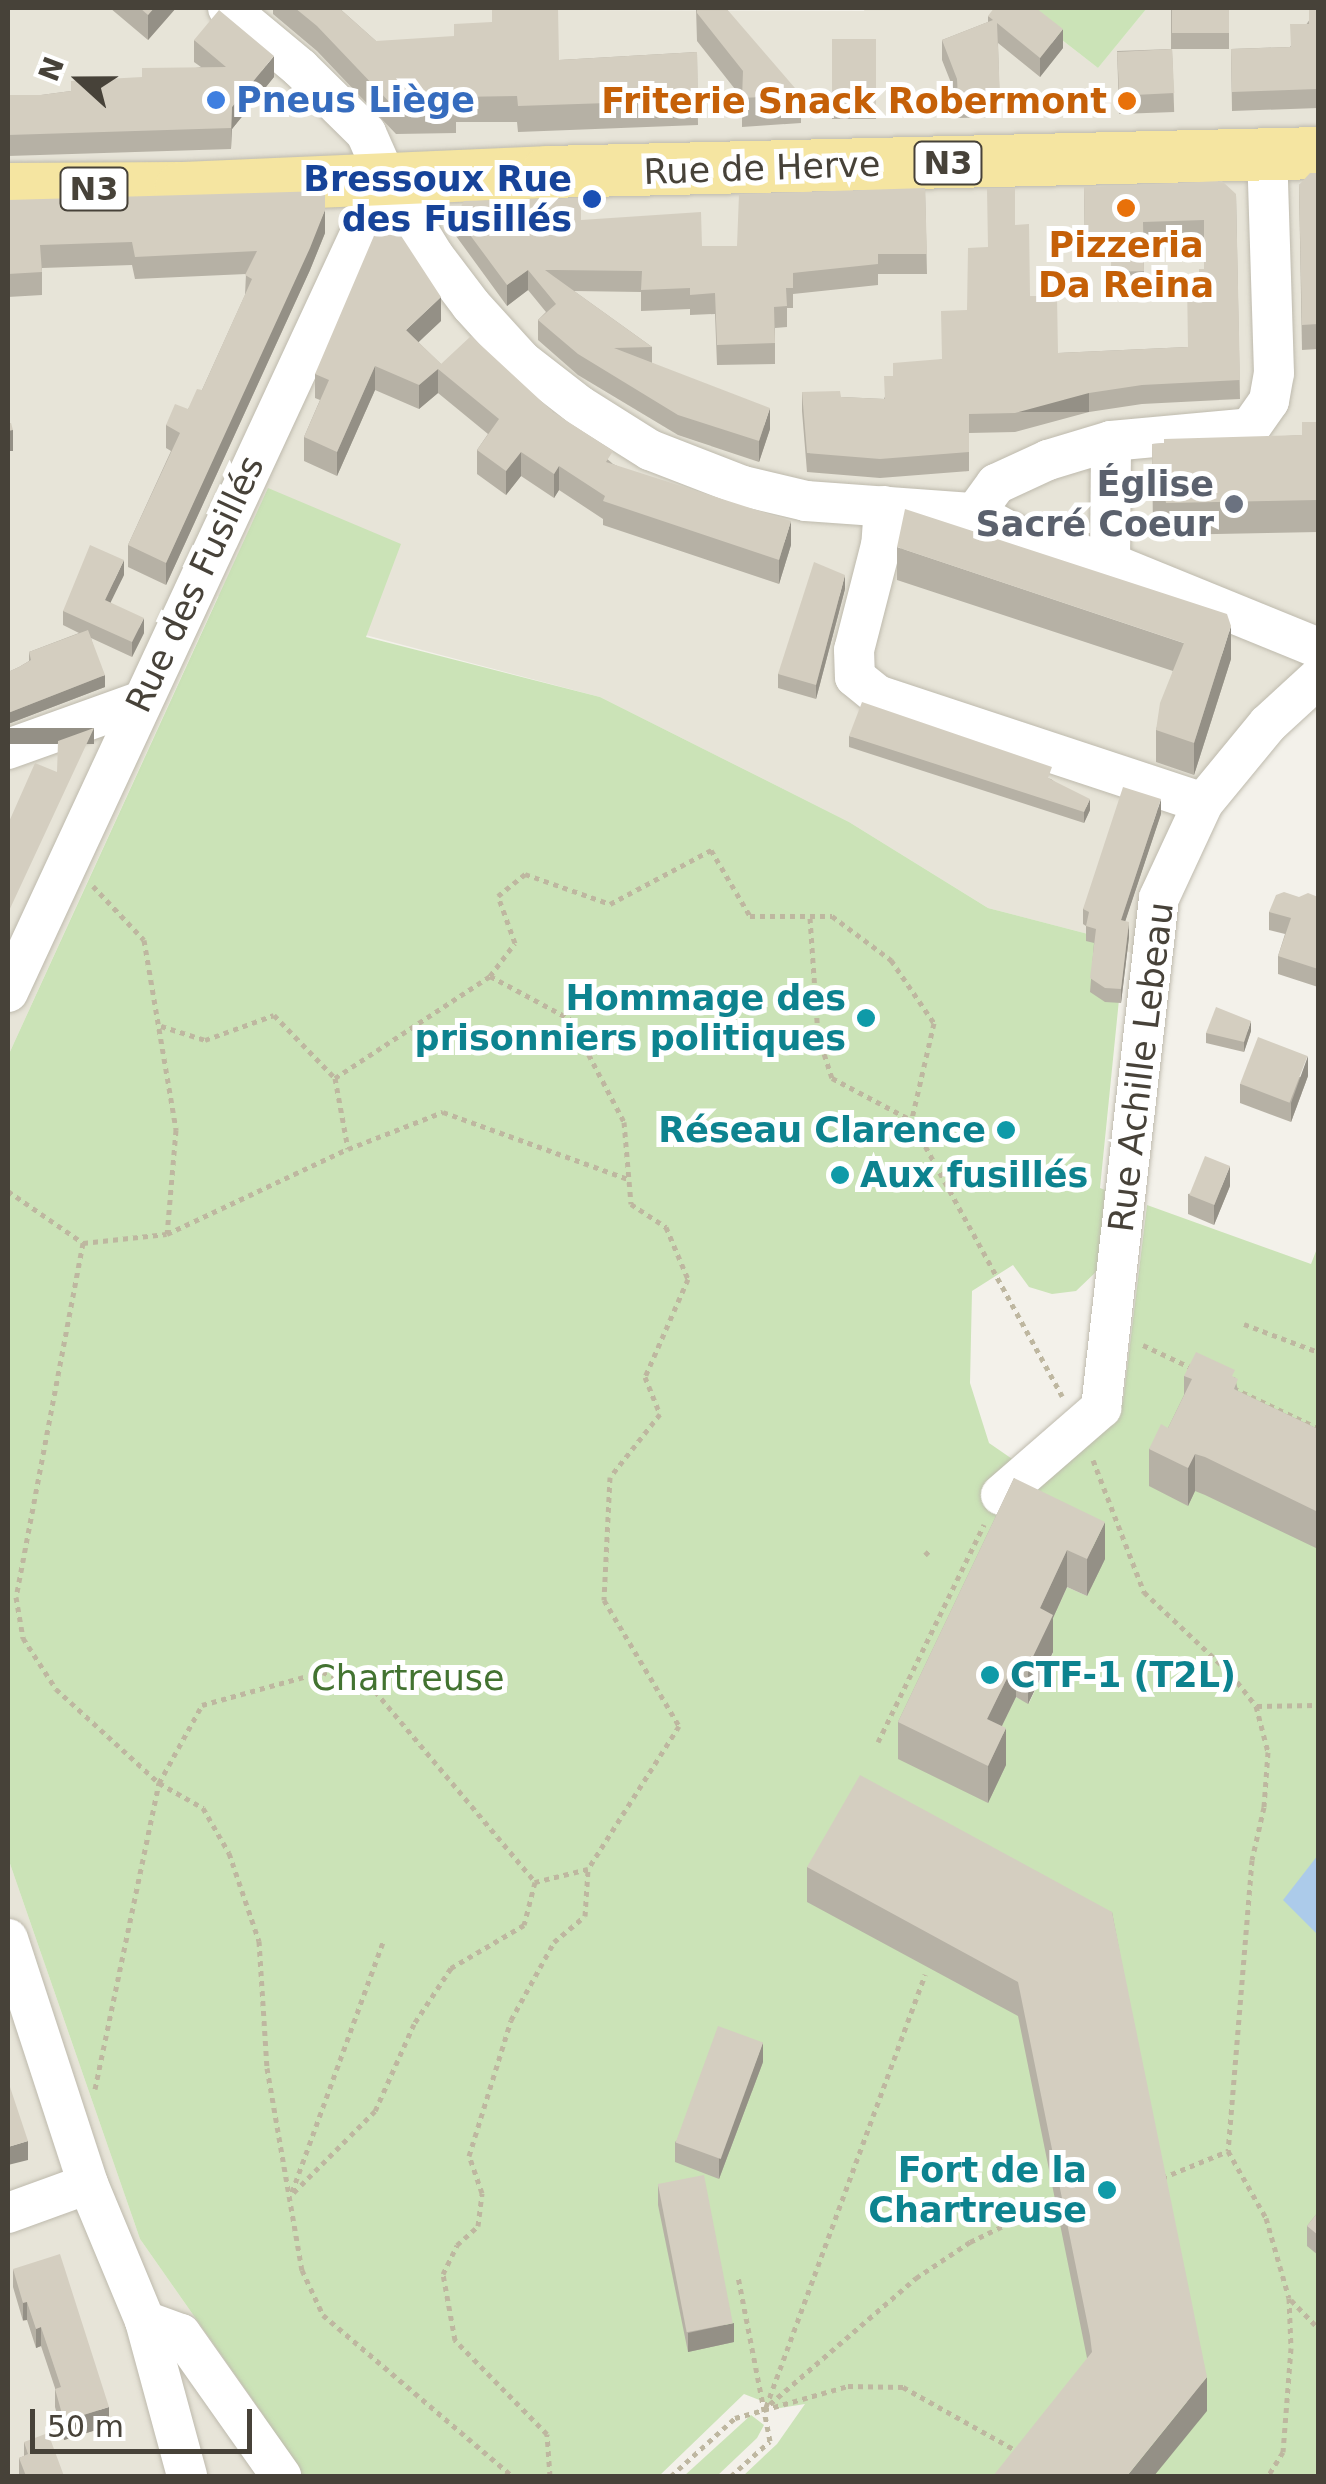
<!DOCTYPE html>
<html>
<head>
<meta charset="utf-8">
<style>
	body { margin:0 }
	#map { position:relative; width:1326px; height:2484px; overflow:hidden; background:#f3f1ea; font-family:"DejaVu Sans",sans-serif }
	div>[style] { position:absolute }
	.residential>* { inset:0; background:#e7e4d8 }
	.green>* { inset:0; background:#cbe3b7 }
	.water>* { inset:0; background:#accbea }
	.path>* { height:5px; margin-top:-2.5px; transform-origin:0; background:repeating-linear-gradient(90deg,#beb7a0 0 5px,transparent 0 10px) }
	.roads { filter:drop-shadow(0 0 2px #bebaad) drop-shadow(0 0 2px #bebaad) }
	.minor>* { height:40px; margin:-20px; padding:0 20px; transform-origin:20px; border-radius:20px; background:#fff }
	.major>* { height:52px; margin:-26px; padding:0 26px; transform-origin:26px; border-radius:26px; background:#f5e5a1 }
	.wall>* { inset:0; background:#b6b1a5; transform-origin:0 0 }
	.shaded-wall>* { inset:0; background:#949086; transform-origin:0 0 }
	.building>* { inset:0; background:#d4cec0; transform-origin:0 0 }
	.dots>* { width:28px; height:28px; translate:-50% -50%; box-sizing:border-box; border:5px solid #fff; border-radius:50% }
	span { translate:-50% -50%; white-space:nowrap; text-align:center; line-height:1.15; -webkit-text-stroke:10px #fff; paint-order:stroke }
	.shield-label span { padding:2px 8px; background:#fff; border:2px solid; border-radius:8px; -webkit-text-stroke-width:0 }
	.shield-label { font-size:32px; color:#474239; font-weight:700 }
	.shop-label { font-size:35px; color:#366cbe; font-weight:700 }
	.left { translate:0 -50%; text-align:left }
	.food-label { font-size:35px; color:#c56008; font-weight:700 }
	.right { translate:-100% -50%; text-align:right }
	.street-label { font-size:35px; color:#474239 }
	.transit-label { font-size:35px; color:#164399; font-weight:700 }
	.worship-label { font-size:35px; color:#5b616d; font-weight:700 }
	.culture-label { font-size:35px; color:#0d838f; font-weight:700 }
	.park-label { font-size:35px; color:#437331 }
	.frame { position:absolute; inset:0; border:10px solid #474239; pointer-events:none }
	.north { position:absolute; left:30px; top:30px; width:100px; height:100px; -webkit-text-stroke:8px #fff; paint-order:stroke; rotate:291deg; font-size:28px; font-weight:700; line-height:40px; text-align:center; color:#474239 }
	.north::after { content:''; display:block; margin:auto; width:35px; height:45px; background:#474239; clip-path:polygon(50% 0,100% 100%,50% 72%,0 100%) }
	.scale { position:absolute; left:30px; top:2409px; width:222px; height:45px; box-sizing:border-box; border:5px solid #474239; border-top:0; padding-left:12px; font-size:30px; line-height:35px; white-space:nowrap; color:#474239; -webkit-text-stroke:8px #fff; paint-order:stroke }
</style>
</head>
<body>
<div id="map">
	<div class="residential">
		<i style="clip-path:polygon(8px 8px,864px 11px,865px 8px,1021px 8px,1098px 68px,1147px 8px,1318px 8px,1318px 681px,1204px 803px,1149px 961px,1088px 934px,988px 908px,849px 822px,600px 697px,218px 596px,8px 1056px)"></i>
		<i style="clip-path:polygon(8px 1858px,140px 2239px,264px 2416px,276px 2476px,8px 2476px)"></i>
	</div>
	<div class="green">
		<i style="clip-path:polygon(1021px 8px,1147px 8px,1098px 68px)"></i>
		<i style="clip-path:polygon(evenodd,268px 488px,401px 544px,366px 637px,600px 697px,849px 822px,988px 908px,1088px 934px,1124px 950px,1100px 1188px,1105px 1190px,1098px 1270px,1076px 1291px,1052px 1294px,1029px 1287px,1013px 1265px,972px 1291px,970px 1383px,989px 1443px,1044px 1481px,1123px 1402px,1147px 1205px,1311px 1264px,1318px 1246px,1318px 2476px,743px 2476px,777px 2444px,805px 2404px,780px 2408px,744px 2394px,659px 2476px,276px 2476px,264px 2416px,140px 2239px,8px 1858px,8px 1056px,268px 488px,1015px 1516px,1087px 1596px,1067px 1587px,1040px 1646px,1053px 1653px,1029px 1703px,1016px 1697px,987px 1756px,1015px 1516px)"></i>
		<i style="clip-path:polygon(751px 2415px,764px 2425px,757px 2438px,717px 2476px,684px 2476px)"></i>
	</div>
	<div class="water">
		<i style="clip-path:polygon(1318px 1855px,1318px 1935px,1283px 1900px)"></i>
	</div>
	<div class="path">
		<i style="left:93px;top:886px;width:74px;rotate:46.6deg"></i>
		<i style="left:144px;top:940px;width:193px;rotate:80.4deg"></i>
		<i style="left:176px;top:1130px;width:104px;rotate:94.9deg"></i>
		<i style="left:810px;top:918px;width:117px;rotate:86.1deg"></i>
		<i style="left:818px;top:1035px;width:45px;rotate:72deg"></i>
		<i style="left:832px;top:1078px;width:89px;rotate:28deg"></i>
		<i style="left:911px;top:1120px;width:315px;rotate:61.3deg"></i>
		<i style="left:490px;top:976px;width:41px;rotate:-52.9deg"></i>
		<i style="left:515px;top:943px;width:50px;rotate:-109.9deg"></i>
		<i style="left:498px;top:896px;width:35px;rotate:-39deg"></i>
		<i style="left:525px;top:874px;width:90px;rotate:19.4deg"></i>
		<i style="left:610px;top:904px;width:115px;rotate:-28.1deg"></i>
		<i style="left:711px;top:850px;width:77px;rotate:59.4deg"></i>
		<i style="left:750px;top:916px;width:82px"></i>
		<i style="left:832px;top:916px;width:74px;rotate:36.7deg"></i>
		<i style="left:891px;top:960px;width:76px;rotate:55.7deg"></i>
		<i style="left:934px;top:1023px;width:98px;rotate:103deg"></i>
		<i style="left:161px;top:1026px;width:46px;rotate:17.7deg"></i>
		<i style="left:205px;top:1040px;width:73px;rotate:-19.9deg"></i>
		<i style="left:274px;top:1015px;width:88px;rotate:45.9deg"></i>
		<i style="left:335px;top:1078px;width:186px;rotate:-33.3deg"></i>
		<i style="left:490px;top:976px;width:91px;rotate:28.3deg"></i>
		<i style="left:570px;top:1019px;width:116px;rotate:62.3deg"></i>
		<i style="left:624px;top:1122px;width:82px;rotate:85.1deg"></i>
		<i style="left:631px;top:1204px;width:42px;rotate:33.3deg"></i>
		<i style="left:666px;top:1227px;width:56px;rotate:67.1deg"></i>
		<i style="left:688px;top:1279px;width:107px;rotate:113.7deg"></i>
		<i style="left:645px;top:1377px;width:40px;rotate:68deg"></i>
		<i style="left:660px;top:1414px;width:80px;rotate:128.4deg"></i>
		<i style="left:610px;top:1477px;width:123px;rotate:92.8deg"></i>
		<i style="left:604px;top:1600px;width:147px;rotate:59.2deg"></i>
		<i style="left:679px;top:1726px;width:169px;rotate:122.5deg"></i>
		<i style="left:588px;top:1869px;width:55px;rotate:166.2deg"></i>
		<i style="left:335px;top:1078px;width:72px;rotate:79.6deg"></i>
		<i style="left:8px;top:1191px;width:91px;rotate:34.7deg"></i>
		<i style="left:83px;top:1243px;width:360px;rotate:100.7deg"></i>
		<i style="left:16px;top:1597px;width:42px;rotate:80.3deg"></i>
		<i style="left:23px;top:1638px;width:61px;rotate:57.1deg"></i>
		<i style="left:56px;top:1689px;width:139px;rotate:42.4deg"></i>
		<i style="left:159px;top:1783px;width:51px;rotate:29.6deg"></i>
		<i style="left:203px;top:1808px;width:52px;rotate:60deg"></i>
		<i style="left:229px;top:1853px;width:93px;rotate:71.2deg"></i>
		<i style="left:259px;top:1941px;width:127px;rotate:86.4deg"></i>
		<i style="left:267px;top:2068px;width:205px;rotate:80.2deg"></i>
		<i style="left:302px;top:2270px;width:50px;rotate:65deg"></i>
		<i style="left:323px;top:2315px;width:248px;rotate:40.4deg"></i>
		<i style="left:83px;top:1243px;width:84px;rotate:-6.1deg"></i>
		<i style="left:167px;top:1234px;width:200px;rotate:-25.2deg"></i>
		<i style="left:348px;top:1149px;width:102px;rotate:-21.3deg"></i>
		<i style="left:443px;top:1112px;width:197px;rotate:19.9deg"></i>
		<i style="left:1244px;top:1324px;width:79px;rotate:20.7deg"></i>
		<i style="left:1143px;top:1345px;width:54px;rotate:25.1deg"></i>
		<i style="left:1233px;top:1388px;width:94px;rotate:25.2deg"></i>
		<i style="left:1093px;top:1460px;width:142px;rotate:68.9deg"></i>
		<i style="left:1144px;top:1592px;width:120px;rotate:43.3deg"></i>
		<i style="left:1231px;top:1674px;width:41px;rotate:52deg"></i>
		<i style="left:1256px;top:1706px;width:48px;rotate:75.4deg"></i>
		<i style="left:1268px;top:1752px;width:55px;rotate:94.2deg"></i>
		<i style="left:1264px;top:1807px;width:54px;rotate:102.8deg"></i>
		<i style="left:1252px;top:1860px;width:292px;rotate:94.7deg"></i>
		<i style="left:1228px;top:2151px;width:77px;rotate:60.4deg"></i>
		<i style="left:1266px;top:2218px;width:83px;rotate:74deg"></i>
		<i style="left:1289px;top:2298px;width:50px;rotate:87.7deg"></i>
		<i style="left:1291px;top:2348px;width:104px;rotate:94.4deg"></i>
		<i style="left:1283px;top:2452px;width:28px;rotate:122deg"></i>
		<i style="left:925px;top:1555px;width:6px;rotate:-45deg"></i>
		<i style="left:1257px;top:1706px;width:61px;rotate:-0.9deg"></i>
		<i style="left:878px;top:1742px;width:242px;rotate:-64deg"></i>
		<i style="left:95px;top:2089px;width:313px;rotate:-78.2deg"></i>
		<i style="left:159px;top:1783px;width:89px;rotate:-61.1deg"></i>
		<i style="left:202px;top:1705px;width:124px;rotate:-15.4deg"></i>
		<i style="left:322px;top:1672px;width:56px;rotate:19.7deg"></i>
		<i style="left:375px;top:1691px;width:249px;rotate:50deg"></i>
		<i style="left:535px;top:1882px;width:44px;rotate:104.3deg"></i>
		<i style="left:524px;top:1925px;width:85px;rotate:149.5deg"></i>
		<i style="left:451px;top:1968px;width:67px;rotate:123.5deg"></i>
		<i style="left:414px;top:2024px;width:95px;rotate:114.1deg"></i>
		<i style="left:375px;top:2111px;width:119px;rotate:135deg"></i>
		<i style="left:1162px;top:2178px;width:71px;rotate:-22.2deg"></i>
		<i style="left:292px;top:2192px;width:266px;rotate:-70deg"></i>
		<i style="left:1291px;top:2300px;width:39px;rotate:46deg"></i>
		<i style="left:770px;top:2404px;width:193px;rotate:-40.8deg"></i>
		<i style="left:916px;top:2278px;width:65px;rotate:-33.7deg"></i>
		<i style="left:970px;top:2242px;width:94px;rotate:-25.8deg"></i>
		<i style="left:766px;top:2407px;width:461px;rotate:-69.8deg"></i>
		<i style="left:550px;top:2476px;width:42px;rotate:-94.1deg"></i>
		<i style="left:547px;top:2434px;width:132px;rotate:-134.4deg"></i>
		<i style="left:455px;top:2340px;width:67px;rotate:-100.3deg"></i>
		<i style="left:443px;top:2274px;width:32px;rotate:-64deg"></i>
		<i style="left:457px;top:2245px;width:28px;rotate:-42deg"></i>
		<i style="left:478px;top:2226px;width:33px;rotate:-83deg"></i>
		<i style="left:482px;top:2193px;width:39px;rotate:-109deg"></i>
		<i style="left:469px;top:2156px;width:142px;rotate:-72.8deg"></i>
		<i style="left:511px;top:2020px;width:89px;rotate:-61.1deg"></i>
		<i style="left:554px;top:1942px;width:40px;rotate:-40deg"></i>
		<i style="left:585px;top:1916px;width:46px;rotate:-86.3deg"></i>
		<i style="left:671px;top:2476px;width:86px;rotate:-42.2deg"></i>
		<i style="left:735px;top:2418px;width:117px;rotate:-15.8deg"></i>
		<i style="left:848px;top:2386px;width:55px;rotate:1deg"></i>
		<i style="left:903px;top:2387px;width:133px;rotate:29.3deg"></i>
		<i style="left:731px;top:2476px;width:52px;rotate:-41.9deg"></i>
		<i style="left:770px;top:2441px;width:168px;rotate:-101deg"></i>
	</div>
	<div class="roads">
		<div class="minor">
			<i style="left:228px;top:8px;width:94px;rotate:39.8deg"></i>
			<i style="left:300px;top:68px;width:93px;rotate:44.6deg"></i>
			<i style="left:366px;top:133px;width:49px;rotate:66deg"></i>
			<i style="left:386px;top:178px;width:92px;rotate:58.4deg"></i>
			<i style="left:434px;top:256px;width:61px;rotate:52.9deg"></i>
			<i style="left:471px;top:305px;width:76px;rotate:47.7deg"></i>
			<i style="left:522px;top:361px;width:73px;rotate:37.8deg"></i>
			<i style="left:580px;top:406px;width:83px;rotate:32.2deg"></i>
			<i style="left:650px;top:450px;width:100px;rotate:21.2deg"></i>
			<i style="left:743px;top:486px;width:65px;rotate:13.4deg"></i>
			<i style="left:806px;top:501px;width:169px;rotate:4.1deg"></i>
			<i style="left:975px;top:513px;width:49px;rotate:28.1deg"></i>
			<i style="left:1018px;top:536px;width:96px;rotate:16.4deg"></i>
			<i style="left:1110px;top:563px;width:225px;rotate:22.2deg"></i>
			<i style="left:884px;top:506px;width:39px;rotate:94deg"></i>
			<i style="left:881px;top:545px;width:108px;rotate:104.4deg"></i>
			<i style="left:854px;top:650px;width:27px;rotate:88deg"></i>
			<i style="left:855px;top:677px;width:28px;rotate:39deg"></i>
			<i style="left:877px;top:695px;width:343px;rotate:18.3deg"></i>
			<i style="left:975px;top:513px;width:36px;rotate:-54deg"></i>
			<i style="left:996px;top:484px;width:57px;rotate:-24.8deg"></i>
			<i style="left:1048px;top:460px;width:66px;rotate:-16.8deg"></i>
			<i style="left:1111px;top:441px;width:140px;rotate:-5.3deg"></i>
			<i style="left:1250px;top:428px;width:33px;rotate:-55deg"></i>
			<i style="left:1269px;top:401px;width:28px;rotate:-80deg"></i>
			<i style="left:1274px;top:373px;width:219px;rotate:-91.8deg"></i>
			<i style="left:1110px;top:563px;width:122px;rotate:-89.5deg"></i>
			<i style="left:8px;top:749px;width:139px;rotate:-19.7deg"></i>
			<i style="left:8px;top:992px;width:897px;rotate:-65.09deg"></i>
			<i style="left:1001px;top:1495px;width:133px;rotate:-41deg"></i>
			<i style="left:1101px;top:1408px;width:513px;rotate:-83.51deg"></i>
			<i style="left:1159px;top:898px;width:105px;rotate:-65.1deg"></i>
			<i style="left:1203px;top:803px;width:102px;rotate:-50.6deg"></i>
			<i style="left:1268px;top:724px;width:68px;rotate:-42.6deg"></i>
			<i style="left:8px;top:1939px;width:258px;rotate:71.9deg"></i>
			<i style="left:88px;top:2184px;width:148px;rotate:67.4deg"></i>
			<i style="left:145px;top:2321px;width:161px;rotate:74.8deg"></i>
			<i style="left:8px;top:2213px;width:85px;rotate:-19.9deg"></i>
			<i style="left:145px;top:2321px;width:38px;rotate:20deg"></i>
			<i style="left:181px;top:2334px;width:174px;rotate:54.8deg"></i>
		</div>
		<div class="major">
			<i style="left:8px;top:189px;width:173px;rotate:-0.3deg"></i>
			<i style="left:181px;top:188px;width:367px;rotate:-2.5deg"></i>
			<i style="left:548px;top:172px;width:770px;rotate:-1.41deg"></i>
		</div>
	</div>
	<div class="wall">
		<i style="clip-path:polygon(110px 8px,176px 8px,148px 40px)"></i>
		<i style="clip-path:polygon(273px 8px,339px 8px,376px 41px,559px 60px,697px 52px,698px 125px,518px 132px,517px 122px,456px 122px,456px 133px,396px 134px,317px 51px,273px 14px)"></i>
		<i style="clip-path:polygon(696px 8px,801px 95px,801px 123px,742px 127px,742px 98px,697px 41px)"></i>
		<i style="left:1171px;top:8px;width:58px;height:41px"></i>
		<i style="clip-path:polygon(1318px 8px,1318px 108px,1232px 111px,1231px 49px,1290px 47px)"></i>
		<i style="clip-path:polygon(988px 16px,1063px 48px,1040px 77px,998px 43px,1000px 117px,958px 118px,957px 98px,942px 60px,942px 40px,988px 22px)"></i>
		<i style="left:832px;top:39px;width:44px;height:80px"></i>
		<i style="clip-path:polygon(194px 40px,274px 77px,232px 129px,231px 149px,8px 156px,8px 95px,41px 95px,71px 91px,201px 67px,194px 62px)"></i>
		<i style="left:1172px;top:49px;width:63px;height:55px;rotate:88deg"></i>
		<i style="clip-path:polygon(1318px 173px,1318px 349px,1302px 350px,1299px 185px)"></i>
		<i style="clip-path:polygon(1084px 187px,1236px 194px,1240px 399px,1142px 404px,1089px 412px,1015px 432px,969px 433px,969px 471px,880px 478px,807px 472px,802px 411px,802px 392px,841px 397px,884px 399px,893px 376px,942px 359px,967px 310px,988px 247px,1015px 225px,1030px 296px,1058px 353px,1188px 347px,1199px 282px,1204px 269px,1204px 239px,1144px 241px,1144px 290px,1111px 291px,1112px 253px,1085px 255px)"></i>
		<i style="clip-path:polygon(925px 188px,927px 274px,878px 274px,878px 285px,793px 294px,793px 308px,787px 308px,787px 327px,775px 328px,775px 364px,717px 365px,715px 314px,690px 315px,690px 309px,641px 311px,641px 292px,574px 291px,652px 347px,652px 363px,770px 429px,759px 462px,678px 435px,578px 375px,538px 340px,538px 320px,546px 312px,528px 290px,507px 306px,456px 236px,456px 216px,581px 220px,702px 246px,737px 246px)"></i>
		<i style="clip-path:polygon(8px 200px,325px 233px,310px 270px,166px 585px,128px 567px,128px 545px,171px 451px,166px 448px,166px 425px,188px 409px,202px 390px,245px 295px,246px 274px,135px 279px,132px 265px,42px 268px,42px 295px,8px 297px)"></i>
		<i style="clip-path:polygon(441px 321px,418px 342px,441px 364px,553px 412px,613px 464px,791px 545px,779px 584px,603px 525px,603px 519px,559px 490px,554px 498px,521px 476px,506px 495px,477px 474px,477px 450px,488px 434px,438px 393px,419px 409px,375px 390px,337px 476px,304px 461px,304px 437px,320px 400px,315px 398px,315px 374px)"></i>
		<i style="clip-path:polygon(1318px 422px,1318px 532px,1166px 535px,1165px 531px,1153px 531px,1152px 444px,1302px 435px)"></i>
		<i style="clip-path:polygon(897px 547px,1231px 659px,1194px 775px,1156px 762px,1156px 730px,1173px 671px,897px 580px)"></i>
		<i style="clip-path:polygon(124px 575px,110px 602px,144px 633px,132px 657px,91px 638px,105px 687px,8px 724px,8px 672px,19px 667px,29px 661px,29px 652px,79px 633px,63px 625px,63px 611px)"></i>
		<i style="clip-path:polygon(845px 589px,816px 699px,778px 688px,778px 674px)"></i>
		<i style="clip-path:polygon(849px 736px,1051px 779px,1090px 810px,1084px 823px,849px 747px)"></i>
		<i style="clip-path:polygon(1161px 814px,1125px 921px,1129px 937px,1121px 1003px,1105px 1002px,1090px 992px,1094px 943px,1086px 941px,1086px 926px,1083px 924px,1083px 909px)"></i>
		<i style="clip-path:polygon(1299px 897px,1318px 897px,1318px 987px,1278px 974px,1278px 956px,1285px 934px,1269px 930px,1269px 912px)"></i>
		<i style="clip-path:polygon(1251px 1031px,1244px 1052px,1206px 1043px,1206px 1033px)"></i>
		<i style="clip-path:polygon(1308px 1076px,1291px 1122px,1240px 1103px,1240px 1084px)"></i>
		<i style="clip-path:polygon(1230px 1186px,1214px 1225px,1188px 1214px,1188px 1194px)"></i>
		<i style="clip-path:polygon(1184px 1376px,1235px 1377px,1238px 1391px,1318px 1429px,1318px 1549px,1205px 1495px,1195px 1491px,1188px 1506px,1149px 1486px,1149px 1449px,1168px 1428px,1184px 1395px)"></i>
		<i style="clip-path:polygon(1014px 1478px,1105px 1559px,1087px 1596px,1067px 1587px,1053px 1618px,1053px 1652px,1028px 1704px,1016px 1697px,1002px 1726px,1006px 1765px,988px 1803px,898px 1759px,898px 1722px)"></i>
		<i style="clip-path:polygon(807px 1867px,1112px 1912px,1207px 2411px,1087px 2358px,1018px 2016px,807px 1902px)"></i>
		<i style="clip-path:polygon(763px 2062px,719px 2179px,675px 2162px,675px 2142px)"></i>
		<i style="clip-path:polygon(658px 2185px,734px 2342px,688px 2352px,658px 2205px)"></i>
		<i style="clip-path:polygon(1318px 2212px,1318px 2255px,1307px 2246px,1307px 2226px)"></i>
		<i style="clip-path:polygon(13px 2269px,109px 2426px,64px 2440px,55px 2407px,55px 2388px,41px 2346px,36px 2348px,27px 2320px,23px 2321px,13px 2287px)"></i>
		<i style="clip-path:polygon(24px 2442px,64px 2476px,19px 2476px,19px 2458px,24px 2456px)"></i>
	</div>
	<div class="shaded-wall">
		<i style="clip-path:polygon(154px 8px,176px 8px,148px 40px,148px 15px)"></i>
		<i style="clip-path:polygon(1063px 29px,1063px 48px,1040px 77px,1040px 58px)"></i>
		<i style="clip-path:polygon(274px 56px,274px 77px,232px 129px,231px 149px,232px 107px)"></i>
		<i style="clip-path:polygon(325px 210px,325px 233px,310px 270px,166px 585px,166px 563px)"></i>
		<i style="clip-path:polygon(528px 270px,528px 290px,507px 306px,507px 285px)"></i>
		<i style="clip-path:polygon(441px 297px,441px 321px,406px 354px,406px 330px)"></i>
		<i style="clip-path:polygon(375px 366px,375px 390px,337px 476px,337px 452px)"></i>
		<i style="clip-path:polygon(438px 369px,438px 393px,419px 409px,419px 385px)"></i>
		<i style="left:1089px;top:393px;width:19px;height:77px;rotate:90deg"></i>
		<i style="clip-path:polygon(770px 408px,770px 429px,759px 462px,759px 441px)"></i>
		<i style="left:13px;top:430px;width:21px;height:5px;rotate:90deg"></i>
		<i style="clip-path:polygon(521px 452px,521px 476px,506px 495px,506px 471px)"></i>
		<i style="clip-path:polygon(559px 466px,559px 490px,554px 498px,554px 474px)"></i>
		<i style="clip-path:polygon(791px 521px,791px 545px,779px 584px,779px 560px)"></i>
		<i style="clip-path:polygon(124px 560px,124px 575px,105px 614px,105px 600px)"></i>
		<i style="clip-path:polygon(845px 575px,845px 589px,816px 699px,816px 685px)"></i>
		<i style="clip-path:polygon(144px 618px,144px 633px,132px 657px,132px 642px)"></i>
		<i style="clip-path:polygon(1231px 626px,1231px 659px,1194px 775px,1194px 743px)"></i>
		<i style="clip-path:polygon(105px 675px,105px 687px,8px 724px,8px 713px)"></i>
		<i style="left:94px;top:728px;width:16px;height:204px;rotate:90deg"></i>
		<i style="clip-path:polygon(1090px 799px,1090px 810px,1084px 823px,1084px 812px)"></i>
		<i style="clip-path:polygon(1161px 799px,1161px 814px,1121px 934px,1121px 920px)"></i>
		<i style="clip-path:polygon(1129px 922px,1129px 937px,1121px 1003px,1121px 989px)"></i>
		<i style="clip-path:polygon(1251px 1021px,1251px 1031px,1244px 1052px,1244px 1042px)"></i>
		<i style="clip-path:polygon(1308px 1056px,1308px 1076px,1291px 1122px,1291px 1103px)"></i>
		<i style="clip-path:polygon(1230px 1166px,1230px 1186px,1214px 1225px,1214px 1205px)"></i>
		<i style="clip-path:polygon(1195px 1454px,1195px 1491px,1188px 1506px,1188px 1468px)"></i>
		<i style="clip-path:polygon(1105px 1522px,1105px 1559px,1087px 1596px,1087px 1559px)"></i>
		<i style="clip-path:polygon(1067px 1550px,1067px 1587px,1053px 1618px,1053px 1652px,1028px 1704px,1028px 1667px,1040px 1608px)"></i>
		<i style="clip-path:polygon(1016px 1660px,1016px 1697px,987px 1756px,987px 1719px)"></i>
		<i style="clip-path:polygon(1006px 1728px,1006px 1765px,988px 1803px,988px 1766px)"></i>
		<i style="clip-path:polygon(763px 2042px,763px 2062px,719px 2179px,719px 2159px)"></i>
		<i style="clip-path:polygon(28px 2141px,28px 2160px,8px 2165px,8px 2147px)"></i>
		<i style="left:27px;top:2302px;width:18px;height:4px;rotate:90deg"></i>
		<i style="clip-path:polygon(734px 2323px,734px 2342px,688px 2352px,688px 2333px)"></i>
		<i style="clip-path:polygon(41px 2327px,41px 2346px,36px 2348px,36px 2329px)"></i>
		<i style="clip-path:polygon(1207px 2377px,1207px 2411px,1154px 2476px,1127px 2476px)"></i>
		<i style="clip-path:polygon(109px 2407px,109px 2426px,64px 2440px,64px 2421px)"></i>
	</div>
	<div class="building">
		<i style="clip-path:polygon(140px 8px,154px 8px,148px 15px)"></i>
		<i style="clip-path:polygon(295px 8px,339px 8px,376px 41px,454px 36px,454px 24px,492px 22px,492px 8px,558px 8px,559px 60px,697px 52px,698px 100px,518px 106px,517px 96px,456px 97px,456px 107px,396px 109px,317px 26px)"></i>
		<i style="clip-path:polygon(697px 8px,726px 8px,801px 95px,742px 98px,743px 71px,697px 13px)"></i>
		<i style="clip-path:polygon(994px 8px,1036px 8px,1063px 29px,1040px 58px,997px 23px,1000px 97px,958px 98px,957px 79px,942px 40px,993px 20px,988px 16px)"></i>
		<i style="left:1172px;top:8px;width:57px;height:25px"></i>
		<i style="clip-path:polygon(1309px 8px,1318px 8px,1318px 89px,1232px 92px,1231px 49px,1291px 47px,1290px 24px,1309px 24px)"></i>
		<i style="clip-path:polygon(219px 10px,274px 56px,232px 107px,231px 128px,8px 135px,8px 95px,41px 95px,71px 91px,71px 81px,142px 77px,142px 68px,226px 67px,194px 40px)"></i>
		<i style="left:832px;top:39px;width:44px;height:70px"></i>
		<i style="left:1172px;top:49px;width:44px;height:55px;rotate:87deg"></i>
		<i style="clip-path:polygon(1310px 173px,1318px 173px,1318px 324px,1302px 325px,1299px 185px)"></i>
		<i style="clip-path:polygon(1222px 181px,1236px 194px,1240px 380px,1142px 385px,1089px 393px,1015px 413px,969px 414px,969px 452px,880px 459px,807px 453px,802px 392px,840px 391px,841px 397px,885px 399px,884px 376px,893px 376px,893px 363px,942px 359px,941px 311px,967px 310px,968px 248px,988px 247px,987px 189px,1015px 188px,1015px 225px,1029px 224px,1030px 296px,1057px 296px,1058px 353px,1188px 347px,1187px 282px,1199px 282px,1199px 269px,1204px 269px,1204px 220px,1143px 222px,1144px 271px,1111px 272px,1112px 234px,1085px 236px,1084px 187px)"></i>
		<i style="clip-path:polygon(925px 188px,927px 254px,878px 254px,878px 264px,793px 273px,793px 288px,786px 288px,787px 306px,774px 307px,775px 343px,717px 345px,715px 293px,690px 295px,690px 288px,641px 290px,642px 271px,545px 270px,652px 347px,614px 348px,770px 408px,759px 441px,678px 415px,578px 354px,538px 320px,556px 304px,528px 270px,507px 285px,456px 216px,464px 201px,581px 198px,581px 220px,701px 212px,702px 246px,737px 246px,739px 194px)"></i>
		<i style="clip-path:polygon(325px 191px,325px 210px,310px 248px,166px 563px,128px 545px,180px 433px,166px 425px,175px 404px,188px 409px,197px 389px,202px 390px,252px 279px,245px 275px,257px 251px,135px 257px,132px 242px,40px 245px,42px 272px,8px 274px,8px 200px)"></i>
		<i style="clip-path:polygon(396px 228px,441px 297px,406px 330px,441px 364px,471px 336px,553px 412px,613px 451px,606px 462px,791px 521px,779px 560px,603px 501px,605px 496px,559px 466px,554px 474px,521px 452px,506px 471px,477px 450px,499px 419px,438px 369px,419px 385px,375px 366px,337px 452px,304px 437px,329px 380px,315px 374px,376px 231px)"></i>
		<i style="clip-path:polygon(1302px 422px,1318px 422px,1318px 500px,1166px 503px,1165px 498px,1153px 499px,1152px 444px,1164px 443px,1164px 439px,1302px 435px)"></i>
		<i style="clip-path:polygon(8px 423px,11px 423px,13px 430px,8px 431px)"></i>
		<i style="clip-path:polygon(905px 509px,1227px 614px,1231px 626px,1194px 743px,1156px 730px,1160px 703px,1184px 643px,897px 547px)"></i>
		<i style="clip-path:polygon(90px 545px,124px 560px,105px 600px,144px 618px,132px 642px,63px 611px)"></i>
		<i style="clip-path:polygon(814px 562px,845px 575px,816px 685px,778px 674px)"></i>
		<i style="clip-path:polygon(88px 630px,105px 675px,8px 713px,8px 672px,19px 667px,31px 660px,29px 652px)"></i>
		<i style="clip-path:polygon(862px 702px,1052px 767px,1048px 778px,1090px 799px,1084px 812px,849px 736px)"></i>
		<i style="clip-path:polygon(94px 728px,8px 913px,8px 824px,35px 763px,57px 772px,58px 741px)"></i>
		<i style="clip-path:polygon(1123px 787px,1161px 799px,1121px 920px,1129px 922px,1121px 989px,1105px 988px,1090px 978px,1096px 929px,1086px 926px,1089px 912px,1083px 909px)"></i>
		<i style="clip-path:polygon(1284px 892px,1299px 897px,1308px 893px,1318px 897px,1318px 969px,1278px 956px,1291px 918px,1269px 912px,1276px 895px)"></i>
		<i style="clip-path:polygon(1216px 1007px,1251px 1021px,1244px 1042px,1206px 1033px)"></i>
		<i style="left:1258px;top:1037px;width:53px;height:50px;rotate:21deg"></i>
		<i style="left:1205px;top:1156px;width:27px;height:42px;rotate:22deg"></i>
		<i style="clip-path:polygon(1196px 1352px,1235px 1370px,1232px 1376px,1238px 1379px,1234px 1389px,1318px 1429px,1318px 1512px,1205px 1457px,1195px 1454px,1188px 1468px,1149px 1449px,1161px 1424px,1168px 1428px,1192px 1379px,1184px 1376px)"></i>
		<i style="clip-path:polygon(1014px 1478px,1105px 1522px,1087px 1559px,1067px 1550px,1040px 1608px,1053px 1615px,1028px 1667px,1016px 1660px,987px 1719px,1006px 1728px,988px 1766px,898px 1722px)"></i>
		<i style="clip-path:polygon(860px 1775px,1112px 1912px,1207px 2377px,1127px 2476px,993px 2476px,1092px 2352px,1090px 2336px,1018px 1982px,807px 1867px)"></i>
		<i style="left:718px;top:2026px;width:48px;height:124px;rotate:20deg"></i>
		<i style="clip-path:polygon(8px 2081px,28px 2141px,8px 2147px)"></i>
		<i style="left:704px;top:2175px;width:151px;height:47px;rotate:79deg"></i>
		<i style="clip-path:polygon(1318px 2212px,1318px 2235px,1307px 2226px)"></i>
		<i style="clip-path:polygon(60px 2254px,109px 2407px,64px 2421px,55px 2389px,61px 2387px,41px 2327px,36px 2329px,27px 2302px,23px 2303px,13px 2269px)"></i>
		<i style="clip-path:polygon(48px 2433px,64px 2476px,26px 2476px,19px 2458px,28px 2454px,24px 2442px)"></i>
	</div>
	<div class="dots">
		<i style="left:216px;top:100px;background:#3f7fe0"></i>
		<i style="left:1127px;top:101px;background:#e8710a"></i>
		<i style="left:592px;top:199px;background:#1a4fb4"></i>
		<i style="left:1126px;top:208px;background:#e8710a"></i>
		<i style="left:1234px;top:504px;background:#6b7280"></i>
		<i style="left:866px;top:1018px;background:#0f9aa8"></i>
		<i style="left:1006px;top:1130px;background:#0f9aa8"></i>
		<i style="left:840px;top:1175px;background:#0f9aa8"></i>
		<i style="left:990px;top:1675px;background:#0f9aa8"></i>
		<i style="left:1107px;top:2190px;background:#0f9aa8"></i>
	</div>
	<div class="shield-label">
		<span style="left:948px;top:163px">N3</span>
		<span style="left:94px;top:189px">N3</span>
	</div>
	<div class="shop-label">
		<span class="left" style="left:236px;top:100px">Pneus Liège</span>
	</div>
	<div class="food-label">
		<span class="right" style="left:1107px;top:101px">Friterie Snack Robermont</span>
		<span style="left:1126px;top:265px">Pizzeria<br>Da Reina</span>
	</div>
	<div class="street-label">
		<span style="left:762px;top:168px;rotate:-2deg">Rue de Herve</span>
		<span style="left:195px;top:584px;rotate:-65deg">Rue des Fusillés</span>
		<span style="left:1141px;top:1067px;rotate:-83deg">Rue Achille Lebeau</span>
	</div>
	<div class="transit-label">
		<span class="right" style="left:572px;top:199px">Bressoux Rue<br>des Fusillés</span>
	</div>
	<div class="worship-label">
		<span class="right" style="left:1214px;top:504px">Église<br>Sacré Coeur</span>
	</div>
	<div class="culture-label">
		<span class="right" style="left:846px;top:1018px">Hommage des<br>prisonniers politiques</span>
		<span class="right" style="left:986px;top:1130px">Réseau Clarence</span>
		<span class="left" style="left:860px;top:1175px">Aux fusillés</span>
		<span class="left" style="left:1010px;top:1675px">CTF-1 (T2L)</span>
		<span class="right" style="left:1087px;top:2190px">Fort de la<br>Chartreuse</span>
	</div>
	<div class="park-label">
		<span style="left:408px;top:1678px">Chartreuse</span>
	</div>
	<div class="frame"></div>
	<div class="north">N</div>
	<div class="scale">50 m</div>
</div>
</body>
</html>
